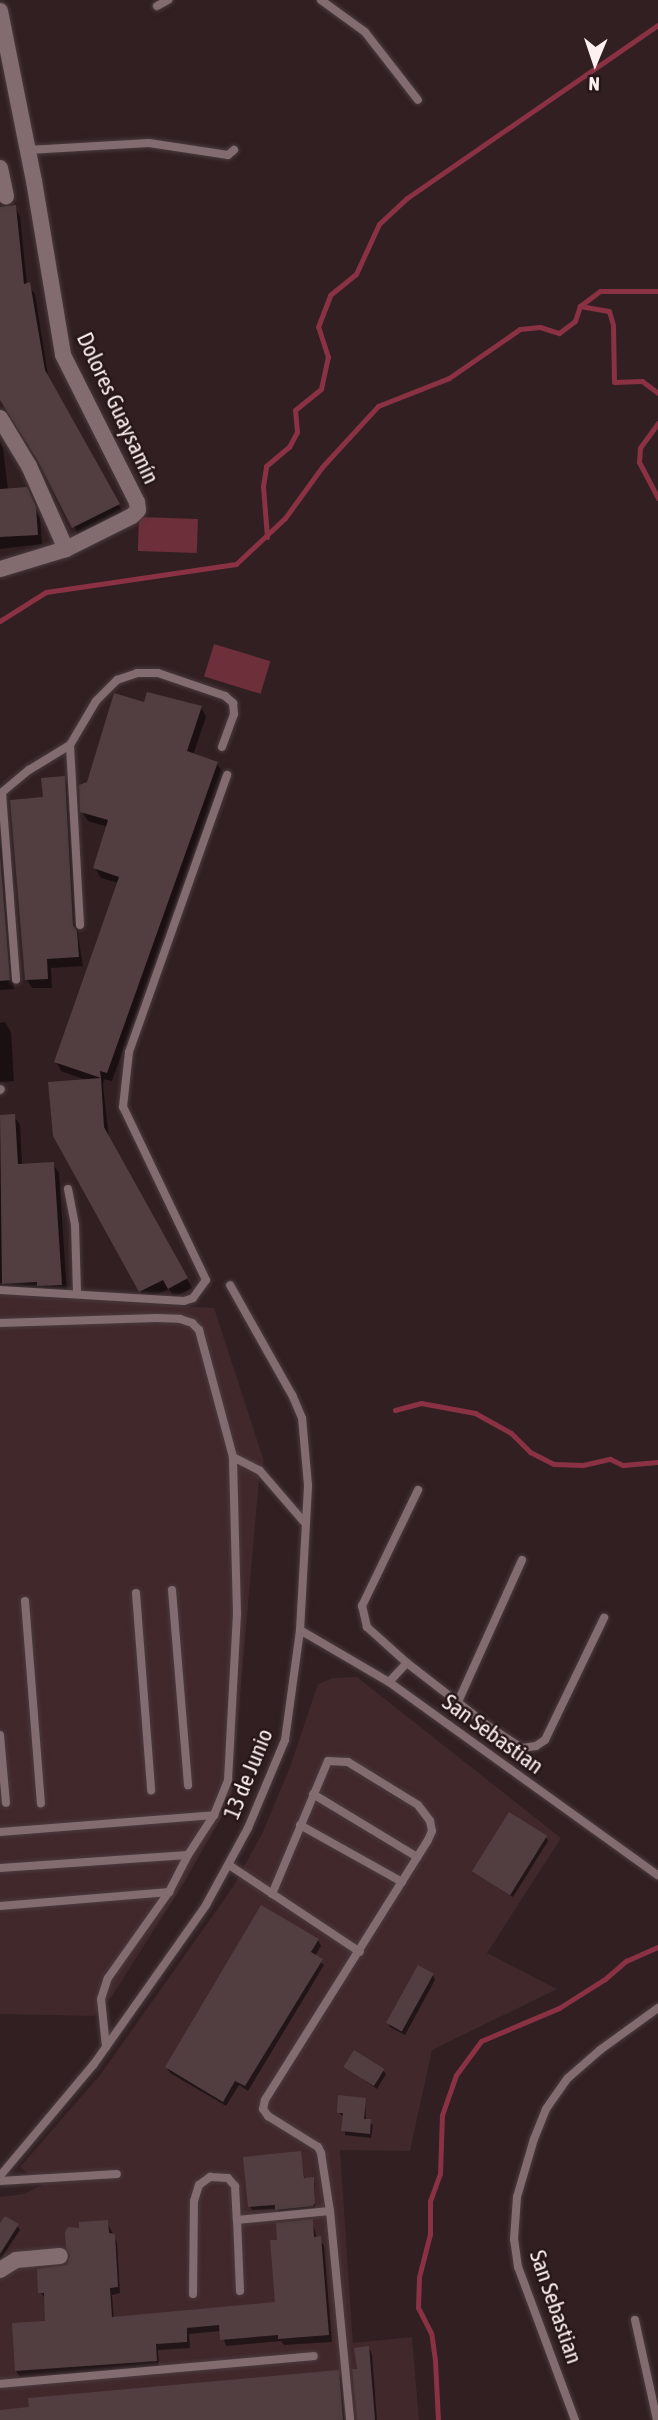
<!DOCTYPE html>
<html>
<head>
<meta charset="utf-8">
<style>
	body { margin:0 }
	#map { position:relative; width:658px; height:2420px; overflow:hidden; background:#311f21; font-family:"Asap Condensed",sans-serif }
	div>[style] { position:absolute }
	.built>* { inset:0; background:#41282b }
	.green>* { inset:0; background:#6d2f3a; transform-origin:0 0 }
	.shadow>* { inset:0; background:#0007 }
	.stream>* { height:5px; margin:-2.5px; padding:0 2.5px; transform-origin:2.5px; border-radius:2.5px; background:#8a3244 }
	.building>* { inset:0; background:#523e40; transform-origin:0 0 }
	.roads { filter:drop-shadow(0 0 2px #4a3b3e) drop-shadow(0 0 2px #4a3b3e) }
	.lane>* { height:8px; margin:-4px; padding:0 4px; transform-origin:4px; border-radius:4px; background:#826c6f }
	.street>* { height:16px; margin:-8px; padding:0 8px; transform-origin:8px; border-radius:8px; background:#826c6f }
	span { translate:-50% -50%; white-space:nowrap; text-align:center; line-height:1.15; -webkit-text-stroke:5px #271618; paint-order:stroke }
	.street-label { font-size:23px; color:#fdf0f1 }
	.north { position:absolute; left:560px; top:28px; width:70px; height:70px; -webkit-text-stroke:5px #271618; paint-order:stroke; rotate:182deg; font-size:19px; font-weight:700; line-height:28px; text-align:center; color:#fdf0f1 }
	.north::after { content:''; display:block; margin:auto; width:24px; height:32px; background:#fdf0f1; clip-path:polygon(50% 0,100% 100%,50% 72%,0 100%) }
</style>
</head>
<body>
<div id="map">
	<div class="built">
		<i style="clip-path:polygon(0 1295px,214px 1308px,264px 1461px,259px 1479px,231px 1800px,184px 1883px,112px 1996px,94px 2016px,0 2014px)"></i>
		<i style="clip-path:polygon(357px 1677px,561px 1838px,487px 1953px,557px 1989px,432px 2050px,410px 2151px,340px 2150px,353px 2343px,412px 2337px,419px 2420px,0 2420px,0 2197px,24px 2194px,42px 2185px,20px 2167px,100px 2075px,233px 1887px,263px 1832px,290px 1767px,318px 1684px,333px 1678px)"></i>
	</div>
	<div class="green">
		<i style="left:139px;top:517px;width:59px;height:34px;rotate:2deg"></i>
		<i style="left:214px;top:644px;width:59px;height:34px;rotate:17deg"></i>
	</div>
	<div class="shadow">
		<i style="clip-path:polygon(15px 207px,20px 217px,27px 285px,35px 294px,49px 382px,124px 514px,79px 536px,42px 464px,0 396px,0 209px)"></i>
		<i style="clip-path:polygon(0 442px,3px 448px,8px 490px,31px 498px,40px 518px,42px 544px,0 549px)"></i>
		<i style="clip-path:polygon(145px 704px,201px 707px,206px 717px,193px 755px,217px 764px,223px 773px,112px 1081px,104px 1079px,103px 1085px,109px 1138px,192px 1288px,174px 1297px,169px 1289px,145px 1300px,54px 1136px,89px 1081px,61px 1071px,56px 1061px,119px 883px,101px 878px,95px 868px,108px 827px,88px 821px,82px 811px,89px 784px)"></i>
		<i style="clip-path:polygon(64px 778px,69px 787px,78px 936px,83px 966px,51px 968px,52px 988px,32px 988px,26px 978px,45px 799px)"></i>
		<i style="clip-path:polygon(0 832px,14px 989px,0 990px)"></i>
		<i style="clip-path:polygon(5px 1022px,11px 1032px,14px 1081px,0 1082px,0 1023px)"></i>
		<i style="clip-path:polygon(0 1116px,14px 1116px,20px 1125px,22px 1165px,53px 1164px,59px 1173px,67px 1295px,0 1293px)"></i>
		<i style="clip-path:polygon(546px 1837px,548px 1841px,513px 1897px,474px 1871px)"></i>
		<i style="clip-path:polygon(318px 1940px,321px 1946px,315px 1956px,324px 1965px,248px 2091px,239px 2085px,226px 2106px,170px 2073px,167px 2068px)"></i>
		<i style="clip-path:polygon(433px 1975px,435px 1980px,405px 2035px,390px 2027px,388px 2023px)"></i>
		<i style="clip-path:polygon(346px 2067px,383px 2070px,386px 2074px,377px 2089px)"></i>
		<i style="clip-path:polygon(365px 2099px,366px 2121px,373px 2125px,371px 2138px,345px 2135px,344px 2117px,338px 2112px)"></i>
		<i style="clip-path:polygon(300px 2153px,305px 2180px,313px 2179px,315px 2183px,315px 2210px,279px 2213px,277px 2209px,252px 2210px,250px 2206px)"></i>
		<i style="clip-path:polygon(312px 2221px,317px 2238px,324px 2245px,332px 2342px,284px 2345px,281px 2341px,226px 2346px,221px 2331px,189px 2334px,190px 2348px,158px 2350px,159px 2367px,20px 2377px,16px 2371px,46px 2322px,46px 2299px,40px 2292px,68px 2266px,81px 2229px,107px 2222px,117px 2242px,120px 2293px,112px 2295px,114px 2319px,277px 2304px,279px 2241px)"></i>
		<i style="clip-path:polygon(17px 2226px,20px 2230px,0 2260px,0 2227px)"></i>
		<i style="clip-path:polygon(369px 2348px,372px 2354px,377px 2420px,358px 2420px,359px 2370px)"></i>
		<i style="clip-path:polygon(338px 2372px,341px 2378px,345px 2420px,0 2420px,0 2411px)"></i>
	</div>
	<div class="stream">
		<i style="left:580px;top:306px;width:29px;rotate:10deg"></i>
		<i style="left:609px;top:311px;width:15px;rotate:74deg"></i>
		<i style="left:613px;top:325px;width:57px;rotate:89deg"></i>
		<i style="left:614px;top:382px;width:28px;rotate:-2deg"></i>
		<i style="left:642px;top:381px;width:20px;rotate:37deg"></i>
		<i style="left:658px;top:423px;width:31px;rotate:126deg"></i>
		<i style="left:640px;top:448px;width:14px;rotate:94deg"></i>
		<i style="left:639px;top:462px;width:41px;rotate:62.2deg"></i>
		<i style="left:267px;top:537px;width:51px;rotate:-94.5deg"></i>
		<i style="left:263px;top:486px;width:20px;rotate:-81deg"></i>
		<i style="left:266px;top:466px;width:30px;rotate:-40deg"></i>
		<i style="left:289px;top:447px;width:17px;rotate:-62deg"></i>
		<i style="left:297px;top:432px;width:22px;rotate:-95deg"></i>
		<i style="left:295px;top:410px;width:33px;rotate:-39deg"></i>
		<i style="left:321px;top:389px;width:33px;rotate:-78deg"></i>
		<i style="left:328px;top:357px;width:32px;rotate:-108deg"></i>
		<i style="left:318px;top:327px;width:34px;rotate:-69deg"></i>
		<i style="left:330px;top:295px;width:33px;rotate:-39deg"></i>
		<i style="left:356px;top:274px;width:55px;rotate:-65.3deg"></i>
		<i style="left:379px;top:224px;width:38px;rotate:-43deg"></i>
		<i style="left:407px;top:198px;width:305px;rotate:-34.6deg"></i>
		<i style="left:0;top:621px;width:54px;rotate:-32.2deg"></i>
		<i style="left:46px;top:592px;width:192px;rotate:-8.4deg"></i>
		<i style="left:236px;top:564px;width:67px;rotate:-43.2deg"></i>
		<i style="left:285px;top:518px;width:63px;rotate:-54deg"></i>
		<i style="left:322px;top:467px;width:83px;rotate:-47.4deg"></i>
		<i style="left:378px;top:406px;width:76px;rotate:-21.5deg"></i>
		<i style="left:449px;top:378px;width:86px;rotate:-34.6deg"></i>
		<i style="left:520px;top:329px;width:20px;rotate:-6deg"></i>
		<i style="left:540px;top:327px;width:20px;rotate:18deg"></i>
		<i style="left:559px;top:333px;width:20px;rotate:-37deg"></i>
		<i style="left:575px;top:321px;width:16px;rotate:-72deg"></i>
		<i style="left:580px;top:306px;width:25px;rotate:-37deg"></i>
		<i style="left:600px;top:291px;width:58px"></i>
		<i style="left:395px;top:1410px;width:27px;rotate:-15deg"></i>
		<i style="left:421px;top:1403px;width:55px;rotate:10.5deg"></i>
		<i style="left:475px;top:1413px;width:41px;rotate:29.1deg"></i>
		<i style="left:511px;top:1433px;width:27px;rotate:45deg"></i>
		<i style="left:530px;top:1452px;width:27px;rotate:27deg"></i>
		<i style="left:554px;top:1464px;width:29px;rotate:2deg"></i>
		<i style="left:583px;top:1465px;width:28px;rotate:-13deg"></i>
		<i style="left:610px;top:1459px;width:14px;rotate:25deg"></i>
		<i style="left:623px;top:1465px;width:35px;rotate:-5deg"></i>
		<i style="left:438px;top:2420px;width:60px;rotate:-92.9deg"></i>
		<i style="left:435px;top:2360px;width:27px;rotate:-98deg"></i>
		<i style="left:431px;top:2333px;width:29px;rotate:-117deg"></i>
		<i style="left:418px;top:2307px;width:30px;rotate:-88deg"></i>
		<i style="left:419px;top:2277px;width:44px;rotate:-75.7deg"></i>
		<i style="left:430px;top:2234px;width:33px;rotate:-90deg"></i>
		<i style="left:430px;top:2201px;width:29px;rotate:-70deg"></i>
		<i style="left:440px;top:2174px;width:59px;rotate:-88.1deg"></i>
		<i style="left:442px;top:2115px;width:42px;rotate:-70.7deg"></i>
		<i style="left:456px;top:2075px;width:42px;rotate:-53.7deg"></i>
		<i style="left:481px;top:2041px;width:85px;rotate:-22.9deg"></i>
		<i style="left:559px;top:2008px;width:54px;rotate:-32.2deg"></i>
		<i style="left:605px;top:1979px;width:28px;rotate:-41deg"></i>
		<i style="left:626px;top:1961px;width:35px;rotate:-24deg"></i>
	</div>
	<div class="building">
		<i style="clip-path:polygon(16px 205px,24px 284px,30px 282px,45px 370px,120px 504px,72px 528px,38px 461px,0 400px,0 207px)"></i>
		<i style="clip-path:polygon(27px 487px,36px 507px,38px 535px,0 537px,0 489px)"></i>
		<i style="clip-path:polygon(147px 692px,202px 706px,187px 751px,218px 762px,107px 1073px,100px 1071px,101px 1078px,54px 1062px,119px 877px,93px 868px,108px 820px,80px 812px,79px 785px,87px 782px,114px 693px,144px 702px)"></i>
		<i style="clip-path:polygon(65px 776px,73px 925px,77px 931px,79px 957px,47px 959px,48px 979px,25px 980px,10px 800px,43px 797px,41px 778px)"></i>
		<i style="clip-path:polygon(0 854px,10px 980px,0 981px)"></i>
		<i style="clip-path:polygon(101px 1078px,104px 1127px,188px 1278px,168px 1289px,163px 1280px,139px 1292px,53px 1136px,48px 1082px)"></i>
		<i style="clip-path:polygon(15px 1114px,18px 1164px,54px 1162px,62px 1285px,37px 1286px,37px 1282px,2px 1284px,0 1115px)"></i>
		<i style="left:509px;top:1812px;width:45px;height:70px;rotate:32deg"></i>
		<i style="clip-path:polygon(261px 1905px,319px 1939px,311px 1952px,323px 1959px,245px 2086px,235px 2081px,223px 2102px,165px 2067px)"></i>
		<i style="left:418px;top:1965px;width:18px;height:66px;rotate:29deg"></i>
		<i style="left:354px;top:2050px;width:36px;height:20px;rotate:32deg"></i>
		<i style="clip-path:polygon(338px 2095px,366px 2098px,364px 2119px,371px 2119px,370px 2134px,341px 2131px,343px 2113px,337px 2113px)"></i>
		<i style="clip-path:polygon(301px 2151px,304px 2178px,314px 2177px,315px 2203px,313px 2206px,275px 2210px,275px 2205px,248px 2207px,243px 2157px)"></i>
		<i style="clip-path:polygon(5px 2216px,19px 2224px,0 2254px,0 2223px)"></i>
		<i style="clip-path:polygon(313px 2219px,314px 2237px,321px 2236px,329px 2335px,278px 2339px,278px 2335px,220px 2340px,219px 2325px,187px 2328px,187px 2342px,156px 2344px,157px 2361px,15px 2371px,12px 2323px,45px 2321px,44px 2293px,38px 2293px,37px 2269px,67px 2265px,70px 2256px,66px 2247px,65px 2232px,68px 2227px,79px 2228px,79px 2222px,108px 2220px,109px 2233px,115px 2234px,118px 2287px,110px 2288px,112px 2317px,275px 2302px,270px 2240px,277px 2240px,276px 2223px)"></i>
		<i style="clip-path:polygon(369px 2346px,375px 2420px,357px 2420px,352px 2369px,357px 2369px,354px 2348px)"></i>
		<i style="clip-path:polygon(339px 2370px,343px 2420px,0 2420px,0 2410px,29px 2407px,28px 2398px)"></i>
	</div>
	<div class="roads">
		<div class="lane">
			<i style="left:321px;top:0;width:54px;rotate:36deg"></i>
			<i style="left:365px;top:32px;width:86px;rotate:52.1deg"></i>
			<i style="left:157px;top:6px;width:13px;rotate:-29deg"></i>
			<i style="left:28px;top:150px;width:121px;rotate:-3.3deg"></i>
			<i style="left:149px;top:143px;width:80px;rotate:8.6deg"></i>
			<i style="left:228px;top:155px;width:8px;rotate:-40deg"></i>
			<i style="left:2px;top:793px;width:187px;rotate:85.7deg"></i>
			<i style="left:0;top:794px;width:38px;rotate:-40deg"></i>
			<i style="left:29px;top:770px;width:48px;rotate:-31.4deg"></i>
			<i style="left:80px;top:925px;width:180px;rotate:-93.2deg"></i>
			<i style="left:70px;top:745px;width:51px;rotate:-59.4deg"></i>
			<i style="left:96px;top:701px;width:30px;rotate:-45deg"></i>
			<i style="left:117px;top:680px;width:21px;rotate:-19deg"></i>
			<i style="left:137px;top:673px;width:21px"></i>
			<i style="left:158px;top:673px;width:71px;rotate:18.9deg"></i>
			<i style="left:225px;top:696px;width:11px;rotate:41deg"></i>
			<i style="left:233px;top:703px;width:11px;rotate:85deg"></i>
			<i style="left:234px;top:714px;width:35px;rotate:110deg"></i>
			<i style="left:0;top:1090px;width:1px;rotate:-45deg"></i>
			<i style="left:68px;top:1189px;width:37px;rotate:79deg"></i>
			<i style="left:75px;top:1225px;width:68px;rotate:88.3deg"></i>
			<i style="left:0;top:1290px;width:184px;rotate:3.4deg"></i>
			<i style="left:184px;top:1301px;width:9px;rotate:-18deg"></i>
			<i style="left:193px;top:1298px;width:22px;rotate:-54deg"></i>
			<i style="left:206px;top:1280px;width:192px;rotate:-115.6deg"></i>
			<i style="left:123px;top:1107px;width:55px;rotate:-83.8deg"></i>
			<i style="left:129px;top:1052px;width:294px;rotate:-70.5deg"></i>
			<i style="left:0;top:1323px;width:156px;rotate:-1.8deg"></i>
			<i style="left:156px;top:1318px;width:24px;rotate:2deg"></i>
			<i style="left:180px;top:1319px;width:13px;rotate:18deg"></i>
			<i style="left:192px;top:1323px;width:10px;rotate:45deg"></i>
			<i style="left:199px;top:1330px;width:131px;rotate:75deg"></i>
			<i style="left:172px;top:1590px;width:196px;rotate:85.3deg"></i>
			<i style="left:136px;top:1593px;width:198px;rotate:85.6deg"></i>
			<i style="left:25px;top:1601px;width:203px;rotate:85.5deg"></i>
			<i style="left:300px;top:1630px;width:103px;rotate:30.3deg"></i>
			<i style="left:389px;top:1682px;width:331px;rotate:35.7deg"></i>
			<i style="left:407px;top:1663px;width:54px;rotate:-138deg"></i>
			<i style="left:367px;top:1627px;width:22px;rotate:-103deg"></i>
			<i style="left:362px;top:1606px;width:129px;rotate:-64.2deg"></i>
			<i style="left:389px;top:1682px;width:26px;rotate:-47deg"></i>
			<i style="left:407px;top:1663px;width:106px;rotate:37.7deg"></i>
			<i style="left:491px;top:1728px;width:37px;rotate:33deg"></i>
			<i style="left:522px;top:1748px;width:14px;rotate:-8deg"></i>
			<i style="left:536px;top:1746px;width:11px;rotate:-34deg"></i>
			<i style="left:545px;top:1740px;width:136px;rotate:-64.2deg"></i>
			<i style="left:457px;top:1704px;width:158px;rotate:-65.7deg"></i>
			<i style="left:0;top:1735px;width:68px;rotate:85deg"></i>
			<i style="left:313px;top:1794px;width:122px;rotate:31.2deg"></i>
			<i style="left:300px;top:1825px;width:117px;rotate:29.2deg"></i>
			<i style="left:0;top:1832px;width:215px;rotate:-4.5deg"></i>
			<i style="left:229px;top:1865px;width:157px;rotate:33.6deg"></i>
			<i style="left:0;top:1868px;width:188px;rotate:-4deg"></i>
			<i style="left:272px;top:1894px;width:144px;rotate:-67.2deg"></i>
			<i style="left:328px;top:1761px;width:20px;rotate:3deg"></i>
			<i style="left:348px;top:1762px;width:82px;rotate:31.6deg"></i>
			<i style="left:418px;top:1805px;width:20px;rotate:53deg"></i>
			<i style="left:430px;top:1821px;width:10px;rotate:79deg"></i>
			<i style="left:432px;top:1831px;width:10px;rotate:114deg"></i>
			<i style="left:428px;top:1840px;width:307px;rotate:122.1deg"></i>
			<i style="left:265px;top:2100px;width:9px;rotate:103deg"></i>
			<i style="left:263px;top:2109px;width:9px;rotate:54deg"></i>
			<i style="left:268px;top:2116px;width:59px;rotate:31.8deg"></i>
			<i style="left:318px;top:2147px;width:7px;rotate:63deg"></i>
			<i style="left:321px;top:2153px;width:59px;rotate:81.2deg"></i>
			<i style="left:330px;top:2211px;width:210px;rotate:84.5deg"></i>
			<i style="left:0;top:1906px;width:170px;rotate:-4.7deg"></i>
			<i style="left:106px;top:2047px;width:48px;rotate:-95.9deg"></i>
			<i style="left:101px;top:1999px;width:22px;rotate:-72deg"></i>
			<i style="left:108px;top:1978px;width:105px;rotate:-54.7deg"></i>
			<i style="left:169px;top:1892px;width:42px;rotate:-62.8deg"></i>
			<i style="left:188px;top:1855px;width:48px;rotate:-57deg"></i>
			<i style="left:214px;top:1815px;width:38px;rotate:-68deg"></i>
			<i style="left:228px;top:1780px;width:167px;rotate:-86.9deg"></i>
			<i style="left:237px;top:1613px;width:156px;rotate:-91.5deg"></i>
			<i style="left:233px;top:1457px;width:30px;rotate:27deg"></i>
			<i style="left:260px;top:1471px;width:67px;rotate:49.2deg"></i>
			<i style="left:0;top:2176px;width:146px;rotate:-50deg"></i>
			<i style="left:94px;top:2064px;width:194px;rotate:-54.8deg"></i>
			<i style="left:206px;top:1905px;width:88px;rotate:-61.4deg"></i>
			<i style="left:248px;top:1828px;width:95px;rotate:-67.2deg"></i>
			<i style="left:285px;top:1740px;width:111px;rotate:-82.2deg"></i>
			<i style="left:300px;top:1630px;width:145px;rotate:-86.8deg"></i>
			<i style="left:308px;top:1485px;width:67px;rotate:-95.1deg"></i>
			<i style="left:302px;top:1418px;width:25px;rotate:-113deg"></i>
			<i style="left:292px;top:1395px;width:126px;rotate:-119.4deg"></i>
			<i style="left:0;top:2181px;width:117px;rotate:-3.4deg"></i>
			<i style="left:240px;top:2291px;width:71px;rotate:-92.4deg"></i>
			<i style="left:237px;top:2220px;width:93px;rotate:-5.5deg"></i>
			<i style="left:193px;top:2294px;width:93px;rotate:-89.4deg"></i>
			<i style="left:194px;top:2201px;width:17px;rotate:-73deg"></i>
			<i style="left:199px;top:2185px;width:14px;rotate:-36deg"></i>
			<i style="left:210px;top:2177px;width:18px;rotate:3deg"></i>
			<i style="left:228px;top:2178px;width:11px;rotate:49deg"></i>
			<i style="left:235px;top:2186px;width:34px;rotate:87deg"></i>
			<i style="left:635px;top:2320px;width:102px;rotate:77.6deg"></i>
			<i style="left:0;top:2384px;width:315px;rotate:-5.1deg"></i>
			<i style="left:575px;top:2420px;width:163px;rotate:-110.4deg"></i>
			<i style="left:518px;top:2267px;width:28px;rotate:-98deg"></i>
			<i style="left:514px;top:2239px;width:42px;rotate:-85.9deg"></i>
			<i style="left:517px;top:2197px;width:60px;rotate:-73.7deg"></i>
			<i style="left:534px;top:2139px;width:32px;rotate:-68deg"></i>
			<i style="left:546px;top:2109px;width:38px;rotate:-55deg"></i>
			<i style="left:568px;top:2078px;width:43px;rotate:-41.2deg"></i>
			<i style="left:600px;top:2050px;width:72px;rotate:-35.9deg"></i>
		</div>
		<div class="street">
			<i style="left:0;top:11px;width:173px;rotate:78.7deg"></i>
			<i style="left:34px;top:181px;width:176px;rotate:80.5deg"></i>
			<i style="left:63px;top:355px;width:165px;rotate:63.3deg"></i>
			<i style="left:137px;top:502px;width:8px;rotate:83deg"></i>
			<i style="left:138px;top:510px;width:8px;rotate:135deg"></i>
			<i style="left:132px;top:516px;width:74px;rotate:153.4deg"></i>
			<i style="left:66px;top:549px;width:69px;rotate:163.1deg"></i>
			<i style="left:0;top:168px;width:29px;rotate:78deg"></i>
			<i style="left:0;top:418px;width:56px;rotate:58.9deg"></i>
			<i style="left:29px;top:466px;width:91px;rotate:66deg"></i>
			<i style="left:0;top:2270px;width:19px;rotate:-32deg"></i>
			<i style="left:16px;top:2260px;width:44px;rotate:-5.2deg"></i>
		</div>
	</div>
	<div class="street-label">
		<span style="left:118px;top:408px;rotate:65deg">Dolores Guaysamín</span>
		<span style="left:493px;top:1734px;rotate:36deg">San Sebastian</span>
		<span style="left:248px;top:1774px;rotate:-68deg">13 de Junio</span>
		<span style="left:556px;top:2307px;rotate:71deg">San Sebastian</span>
	</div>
	<div class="north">N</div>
</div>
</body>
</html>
